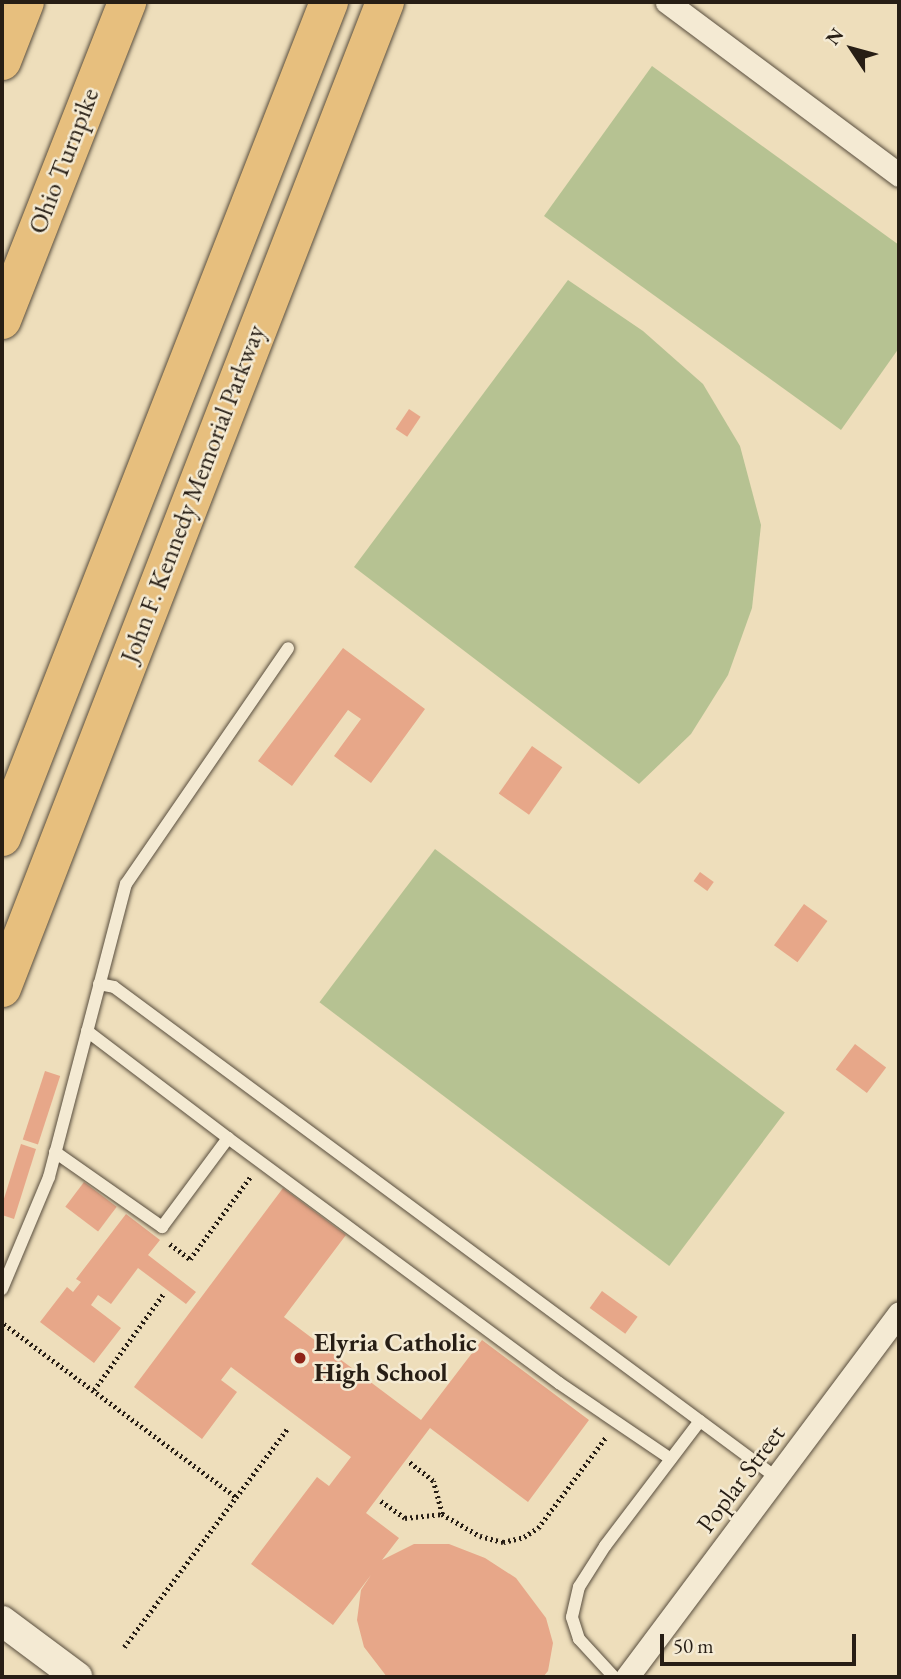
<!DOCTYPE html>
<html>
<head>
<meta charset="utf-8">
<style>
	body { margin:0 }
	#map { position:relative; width:901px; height:1679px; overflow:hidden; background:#eedebb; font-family:"EB Garamond",serif }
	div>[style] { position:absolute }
	.green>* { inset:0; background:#b6c292; transform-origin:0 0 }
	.building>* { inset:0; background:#e7a789; transform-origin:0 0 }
	.path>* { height:4.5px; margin-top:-2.25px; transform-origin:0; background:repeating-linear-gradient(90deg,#271e15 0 2px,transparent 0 5.5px) }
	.roads { filter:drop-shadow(0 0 2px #594e3e) drop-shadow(0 0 2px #594e3e) }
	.service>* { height:12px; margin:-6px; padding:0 6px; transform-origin:6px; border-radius:6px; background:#f4ead3 }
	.minor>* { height:23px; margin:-11.5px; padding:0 11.5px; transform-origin:11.5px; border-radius:11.5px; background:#f4ead3 }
	.tertiary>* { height:30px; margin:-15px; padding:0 15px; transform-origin:15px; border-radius:15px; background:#f4ead3 }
	.trunk>* { height:38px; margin:-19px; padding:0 19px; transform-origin:19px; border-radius:19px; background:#e7bf7e }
	.motorway>* { height:38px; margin:-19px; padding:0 19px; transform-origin:19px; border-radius:19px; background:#e7bf7e }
	.dots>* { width:19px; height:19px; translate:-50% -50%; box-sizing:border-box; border:4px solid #f4ead3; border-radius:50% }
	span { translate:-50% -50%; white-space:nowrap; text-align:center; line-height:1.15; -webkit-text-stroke:5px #f4ead3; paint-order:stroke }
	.street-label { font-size:26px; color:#271e15 }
	.poi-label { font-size:26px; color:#271e15; font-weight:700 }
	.left { translate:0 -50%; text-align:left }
	.frame { position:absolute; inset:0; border:4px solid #271e15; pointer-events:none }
	.north { position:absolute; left:817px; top:14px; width:70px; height:70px; -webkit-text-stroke:5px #f4ead3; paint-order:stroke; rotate:306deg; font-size:19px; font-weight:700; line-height:28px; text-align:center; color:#271e15 }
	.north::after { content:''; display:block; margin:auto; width:24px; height:32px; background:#271e15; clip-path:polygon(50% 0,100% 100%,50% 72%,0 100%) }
	.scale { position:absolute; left:660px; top:1634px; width:196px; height:32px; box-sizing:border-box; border:4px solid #271e15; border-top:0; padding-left:9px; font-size:21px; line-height:24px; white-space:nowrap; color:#271e15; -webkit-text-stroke:5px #f4ead3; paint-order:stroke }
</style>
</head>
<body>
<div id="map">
	<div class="green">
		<i style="clip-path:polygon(652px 66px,899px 245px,899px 348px,841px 430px,544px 216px)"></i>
		<i style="clip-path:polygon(568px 280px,643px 331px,703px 384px,740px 446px,761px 525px,752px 608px,728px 675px,691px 734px,639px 784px,354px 567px)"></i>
		<i style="left:435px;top:849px;width:438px;height:192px;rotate:37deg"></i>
	</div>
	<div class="building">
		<i style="left:409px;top:409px;width:14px;height:24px;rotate:34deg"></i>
		<i style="clip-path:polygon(343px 648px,425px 709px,371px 783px,334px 756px,361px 719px,348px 710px,292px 786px,258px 761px)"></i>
		<i style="left:532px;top:746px;width:37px;height:58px;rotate:35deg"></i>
		<i style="left:700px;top:872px;width:17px;height:11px;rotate:36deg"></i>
		<i style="left:804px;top:904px;width:29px;height:51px;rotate:36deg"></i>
		<i style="left:855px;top:1044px;width:39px;height:32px;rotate:37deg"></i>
		<i style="left:45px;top:1071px;width:16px;height:72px;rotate:18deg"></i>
		<i style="clip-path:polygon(21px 1144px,36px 1149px,14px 1219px,2px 1215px,2px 1205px)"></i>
		<i style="left:84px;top:1182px;width:41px;height:31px;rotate:37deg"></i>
		<i style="clip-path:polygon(283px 1188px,346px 1235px,284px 1317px,421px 1420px,482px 1340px,589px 1420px,528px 1502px,430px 1428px,366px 1513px,399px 1538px,382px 1560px,414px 1544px,449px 1544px,485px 1558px,516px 1578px,546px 1618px,553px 1643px,548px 1671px,543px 1677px,387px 1677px,364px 1647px,357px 1620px,361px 1590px,371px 1575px,333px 1625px,251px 1564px,317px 1477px,329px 1486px,351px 1457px,231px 1367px,221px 1380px,237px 1392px,202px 1439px,134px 1387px)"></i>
		<i style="clip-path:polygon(126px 1214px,160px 1240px,148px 1255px,196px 1292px,186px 1304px,138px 1268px,111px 1304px,98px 1295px,91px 1305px,121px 1328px,94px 1363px,40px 1322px,67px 1287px,73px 1292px,81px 1282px,76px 1279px)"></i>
		<i style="left:602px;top:1291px;width:44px;height:21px;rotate:36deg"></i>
	</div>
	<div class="path">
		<i style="left:170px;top:1244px;width:25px;rotate:37deg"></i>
		<i style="left:190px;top:1259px;width:103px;rotate:-53.7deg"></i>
		<i style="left:4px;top:1324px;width:289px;rotate:36.7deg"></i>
		<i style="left:94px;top:1390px;width:120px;rotate:-54.2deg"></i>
		<i style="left:381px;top:1501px;width:29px;rotate:35deg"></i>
		<i style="left:405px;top:1518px;width:37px;rotate:-6deg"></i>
		<i style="left:442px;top:1514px;width:34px;rotate:-105deg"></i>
		<i style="left:433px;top:1481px;width:31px;rotate:-142deg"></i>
		<i style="left:442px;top:1514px;width:44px;rotate:30.1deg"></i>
		<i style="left:480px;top:1536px;width:24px;rotate:15deg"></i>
		<i style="left:503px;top:1542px;width:22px;rotate:-13deg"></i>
		<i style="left:524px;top:1537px;width:17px;rotate:-33deg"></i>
		<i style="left:538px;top:1528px;width:114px;rotate:-53.2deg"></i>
		<i style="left:124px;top:1647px;width:274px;rotate:-53.2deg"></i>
	</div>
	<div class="roads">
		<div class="service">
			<i style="left:99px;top:984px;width:15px;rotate:11deg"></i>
			<i style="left:114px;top:987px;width:825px;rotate:36.52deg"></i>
			<i style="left:228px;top:1138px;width:412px;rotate:36.5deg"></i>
			<i style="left:559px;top:1383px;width:135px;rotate:34.2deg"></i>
			<i style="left:55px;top:1152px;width:131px;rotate:35deg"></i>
			<i style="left:162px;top:1227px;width:111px;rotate:-53.4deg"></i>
			<i style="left:228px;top:1138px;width:177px;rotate:-142.8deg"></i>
			<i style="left:2px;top:1289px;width:121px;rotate:-67.2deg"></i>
			<i style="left:49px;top:1177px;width:303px;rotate:-75.3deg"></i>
			<i style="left:126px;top:884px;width:286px;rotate:-55.5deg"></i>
			<i style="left:614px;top:1677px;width:52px;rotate:-132.6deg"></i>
			<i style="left:579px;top:1639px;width:23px;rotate:-108deg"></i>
			<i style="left:572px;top:1617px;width:31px;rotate:-77deg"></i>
			<i style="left:579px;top:1587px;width:49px;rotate:-57.6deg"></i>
			<i style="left:605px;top:1546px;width:157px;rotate:-52.8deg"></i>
		</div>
		<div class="minor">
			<i style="left:667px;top:2px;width:289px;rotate:36.7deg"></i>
			<i style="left:627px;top:1677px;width:454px;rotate:-53.2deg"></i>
		</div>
		<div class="tertiary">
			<i style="left:2px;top:1621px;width:94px;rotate:36.7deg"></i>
		</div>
		<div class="trunk">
			<i style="left:2px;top:837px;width:897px;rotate:-68.61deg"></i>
			<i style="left:2px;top:988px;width:1058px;rotate:-68.77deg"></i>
		</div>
		<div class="motorway">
			<i style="left:2px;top:61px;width:63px;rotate:-68.7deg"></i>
			<i style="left:2px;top:320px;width:342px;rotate:-68.5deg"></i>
		</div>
	</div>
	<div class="dots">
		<i style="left:300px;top:1358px;background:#8f2418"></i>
	</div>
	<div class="street-label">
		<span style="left:64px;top:161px;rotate:-69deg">Ohio Turnpike</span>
		<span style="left:193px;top:494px;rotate:-69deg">John F. Kennedy Memorial Parkway</span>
		<span style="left:741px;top:1479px;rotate:-53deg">Poplar Street</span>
	</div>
	<div class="poi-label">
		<span class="left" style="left:314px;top:1358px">Elyria Catholic<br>High School</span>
	</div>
	<div class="frame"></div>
	<div class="north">N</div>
	<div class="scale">50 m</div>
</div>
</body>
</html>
